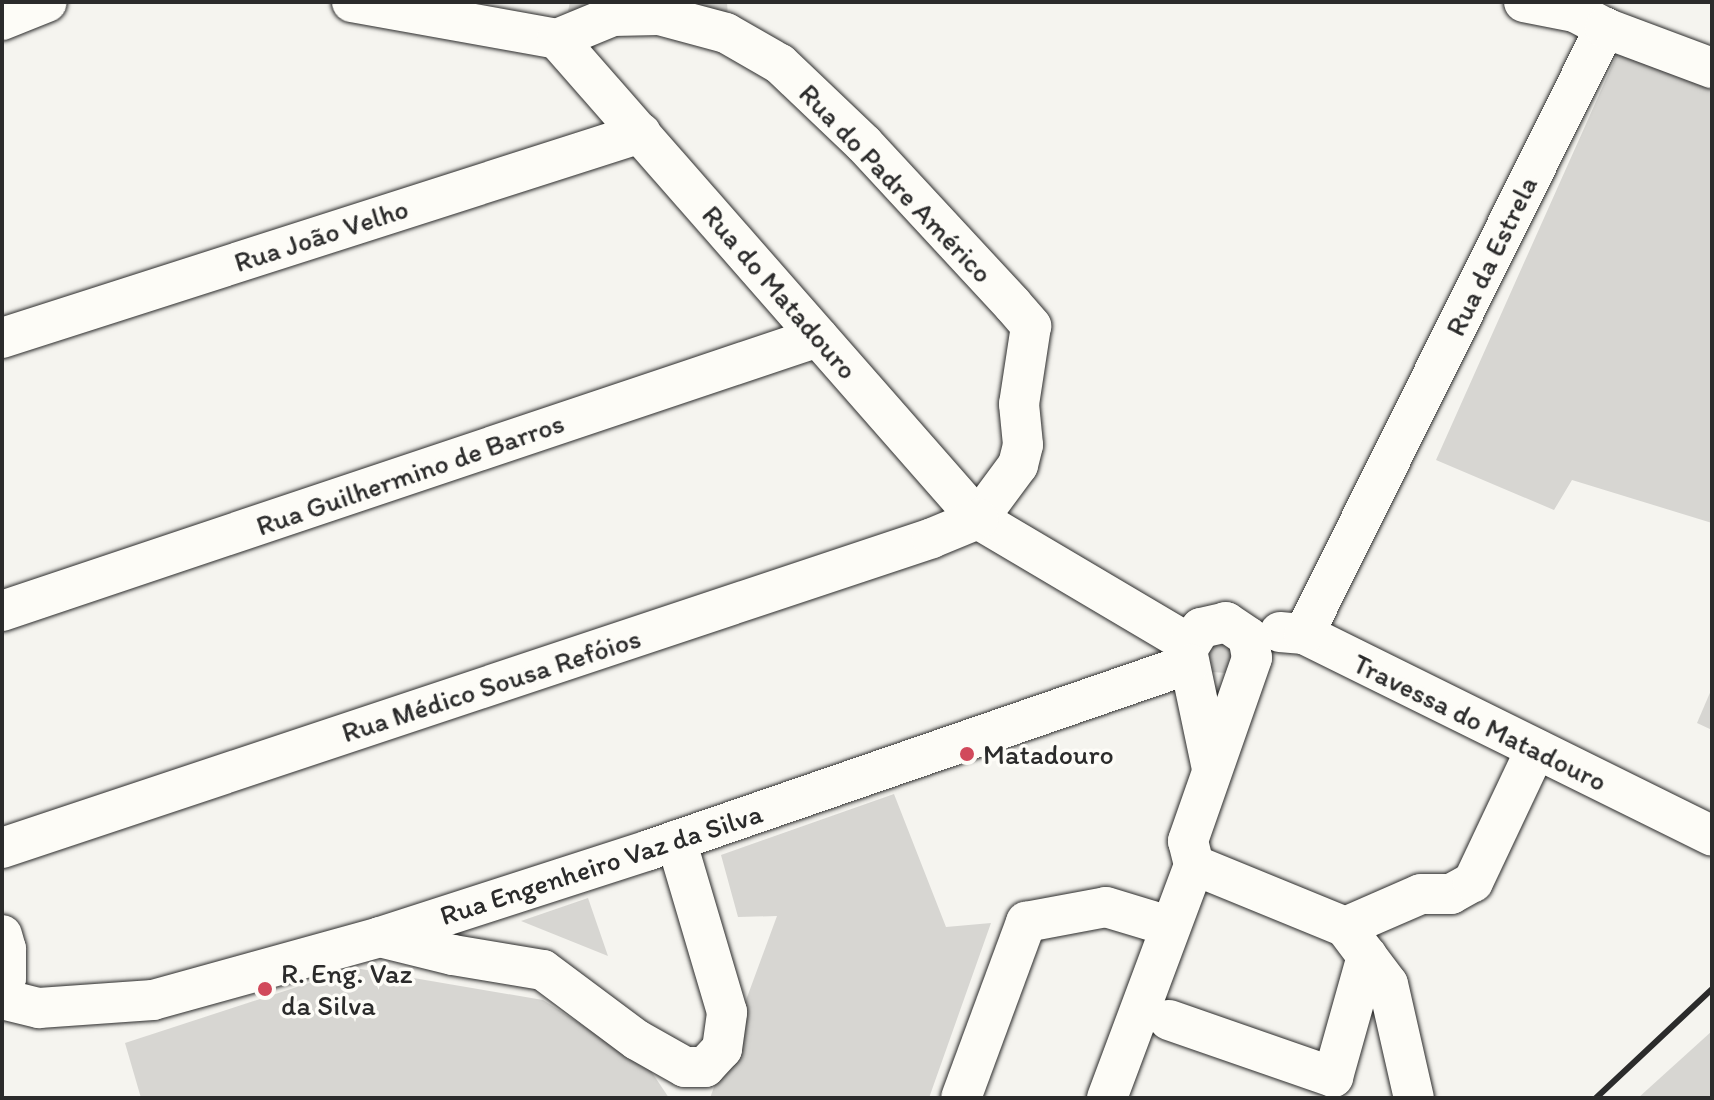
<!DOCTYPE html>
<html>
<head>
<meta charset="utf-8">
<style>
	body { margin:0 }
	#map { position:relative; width:1714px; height:1100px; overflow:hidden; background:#f5f4ef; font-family:Itim,sans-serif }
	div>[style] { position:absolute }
	.green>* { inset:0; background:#d7d6d2 }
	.roads { filter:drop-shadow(0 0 2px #2b2b2b) drop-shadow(0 0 2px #2b2b2b) }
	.minor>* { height:40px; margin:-20px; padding:0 20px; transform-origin:20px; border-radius:20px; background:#fdfcf7 }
	.rail>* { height:6px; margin:-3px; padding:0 3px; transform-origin:3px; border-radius:3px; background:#2b2b2b }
	.dots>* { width:22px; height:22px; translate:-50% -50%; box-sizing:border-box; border:4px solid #fdfcf7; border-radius:50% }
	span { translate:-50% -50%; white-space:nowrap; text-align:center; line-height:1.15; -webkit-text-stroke:7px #fdfcf7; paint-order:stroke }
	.street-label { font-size:28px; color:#2b2b2b }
	.poi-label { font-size:28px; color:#2b2b2b }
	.left { translate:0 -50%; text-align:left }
	.frame { position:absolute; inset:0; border:4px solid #2b2b2b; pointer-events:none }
</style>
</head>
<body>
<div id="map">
	<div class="green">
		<i style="clip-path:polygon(570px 2px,727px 2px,728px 19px,568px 11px)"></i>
		<i style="clip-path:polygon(1619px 50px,1712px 85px,1712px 523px,1572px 480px,1554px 510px,1436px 460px)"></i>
		<i style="clip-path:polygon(1208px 639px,1235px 644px,1228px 673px,1209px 672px,1201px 649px)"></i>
		<i style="clip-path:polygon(1712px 688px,1712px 730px,1697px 723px)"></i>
		<i style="clip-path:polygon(894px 794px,946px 927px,991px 923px,929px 1098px,710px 1098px,777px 916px,738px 917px,721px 855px)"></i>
		<i style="clip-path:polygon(588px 898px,608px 956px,521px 921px)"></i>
		<i style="clip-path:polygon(355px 968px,543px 1000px,649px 1068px,669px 1098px,141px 1098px,125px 1043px)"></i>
		<i style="clip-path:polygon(1712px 1031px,1712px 1098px,1638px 1098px)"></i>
	</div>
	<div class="roads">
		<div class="minor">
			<i style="left:352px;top:2px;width:208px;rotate:10.2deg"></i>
			<i style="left:557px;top:39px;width:638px;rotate:48.75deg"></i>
			<i style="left:978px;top:519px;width:245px;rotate:30.6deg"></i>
			<i style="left:1524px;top:2px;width:52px;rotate:11.1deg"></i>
			<i style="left:1575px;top:12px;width:34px;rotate:28deg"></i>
			<i style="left:2px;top:20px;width:48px;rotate:-21.8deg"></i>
			<i style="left:557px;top:39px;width:61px;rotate:-22.3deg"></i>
			<i style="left:613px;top:16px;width:46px;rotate:-1.2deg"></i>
			<i style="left:659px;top:15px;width:69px;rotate:15deg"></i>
			<i style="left:726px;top:33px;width:62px;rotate:29.9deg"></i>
			<i style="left:780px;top:64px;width:116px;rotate:43.6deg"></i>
			<i style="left:864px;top:144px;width:219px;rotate:47.2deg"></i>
			<i style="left:1013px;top:305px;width:28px;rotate:49deg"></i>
			<i style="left:1031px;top:326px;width:79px;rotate:98.7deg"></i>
			<i style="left:1019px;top:404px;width:41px;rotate:84.4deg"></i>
			<i style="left:1023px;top:445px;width:21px;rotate:104deg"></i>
			<i style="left:1018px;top:465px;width:67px;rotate:126.5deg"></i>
			<i style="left:2px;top:338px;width:671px;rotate:-17.79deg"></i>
			<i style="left:2px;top:611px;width:861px;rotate:-18.56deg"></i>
			<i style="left:1280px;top:632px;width:24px;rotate:5deg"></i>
			<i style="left:1304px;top:634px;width:455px;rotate:26.3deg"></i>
			<i style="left:1304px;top:634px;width:677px;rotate:-63.59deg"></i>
			<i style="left:1605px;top:28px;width:114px;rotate:20.5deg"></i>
			<i style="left:1212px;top:769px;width:122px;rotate:-101.9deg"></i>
			<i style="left:1187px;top:650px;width:26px;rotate:-58deg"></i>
			<i style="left:1201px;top:628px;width:26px;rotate:-13deg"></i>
			<i style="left:1226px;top:622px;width:27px;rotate:34deg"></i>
			<i style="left:1248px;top:637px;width:21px;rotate:79deg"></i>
			<i style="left:1252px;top:658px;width:194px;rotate:109.3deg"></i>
			<i style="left:1188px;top:841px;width:25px;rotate:76deg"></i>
			<i style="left:1194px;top:865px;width:163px;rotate:22.3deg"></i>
			<i style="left:1345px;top:927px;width:71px;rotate:53deg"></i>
			<i style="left:1388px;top:984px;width:117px;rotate:77.2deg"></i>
			<i style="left:2px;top:848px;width:980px;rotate:-18.43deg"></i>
			<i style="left:932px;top:538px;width:50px;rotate:-22.4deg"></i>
			<i style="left:1345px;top:927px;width:83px;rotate:-23.5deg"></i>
			<i style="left:1421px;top:894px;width:30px"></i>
			<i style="left:1451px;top:894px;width:25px;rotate:-29deg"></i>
			<i style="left:1473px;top:882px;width:147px;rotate:-64.7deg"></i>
			<i style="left:2px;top:935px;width:15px;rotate:74deg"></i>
			<i style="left:6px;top:949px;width:29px;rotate:90deg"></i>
			<i style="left:6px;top:978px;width:11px;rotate:112deg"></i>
			<i style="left:380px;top:937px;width:75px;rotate:13.9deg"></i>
			<i style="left:453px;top:955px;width:91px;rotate:9.5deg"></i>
			<i style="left:543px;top:970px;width:117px;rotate:36.7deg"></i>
			<i style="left:637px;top:1040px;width:55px;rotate:29.4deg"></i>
			<i style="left:685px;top:1067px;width:20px"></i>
			<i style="left:705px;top:1067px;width:25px;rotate:-47deg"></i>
			<i style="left:722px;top:1049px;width:37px;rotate:-82deg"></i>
			<i style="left:727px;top:1012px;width:179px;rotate:-106.5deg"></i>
			<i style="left:2px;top:999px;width:38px;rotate:14deg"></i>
			<i style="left:39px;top:1008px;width:114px;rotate:-4deg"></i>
			<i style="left:153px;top:1000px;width:236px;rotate:-15.5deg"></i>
			<i style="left:380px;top:937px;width:283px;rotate:-17.9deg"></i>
			<i style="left:649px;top:850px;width:571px;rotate:-19.01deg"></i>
			<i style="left:1169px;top:1020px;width:174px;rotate:19.2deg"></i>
			<i style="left:1333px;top:1077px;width:126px;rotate:-74.3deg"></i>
			<i style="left:961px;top:1098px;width:188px;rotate:-69.7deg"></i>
			<i style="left:1026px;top:922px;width:81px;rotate:-10.6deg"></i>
			<i style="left:1106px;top:907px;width:66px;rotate:16.8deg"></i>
			<i style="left:1107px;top:1098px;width:249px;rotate:-69.5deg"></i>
		</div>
	</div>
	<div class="rail">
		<i style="left:1596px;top:1098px;width:159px;rotate:-43.2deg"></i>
	</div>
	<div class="dots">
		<i style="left:967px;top:754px;background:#d1495b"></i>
		<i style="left:265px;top:989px;background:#d1495b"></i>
	</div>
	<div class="street-label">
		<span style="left:896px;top:183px;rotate:46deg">Rua do Padre Américo</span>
		<span style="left:321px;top:235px;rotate:-18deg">Rua João Velho</span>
		<span style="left:1491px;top:256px;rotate:-64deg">Rua da Estrela</span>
		<span style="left:780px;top:292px;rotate:49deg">Rua do Matadouro</span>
		<span style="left:410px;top:474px;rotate:-19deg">Rua Guilhermino de Barros</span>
		<span style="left:491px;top:685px;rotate:-18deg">Rua Médico Sousa Refóios</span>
		<span style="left:1480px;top:722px;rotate:26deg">Travessa do Matadouro</span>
		<span style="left:601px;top:864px;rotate:-18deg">Rua Engenheiro Vaz da Silva</span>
	</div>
	<div class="poi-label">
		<span class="left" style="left:983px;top:754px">Matadouro</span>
		<span class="left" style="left:281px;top:989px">R. Eng. Vaz<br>da Silva</span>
	</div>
	<div class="frame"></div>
</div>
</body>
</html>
